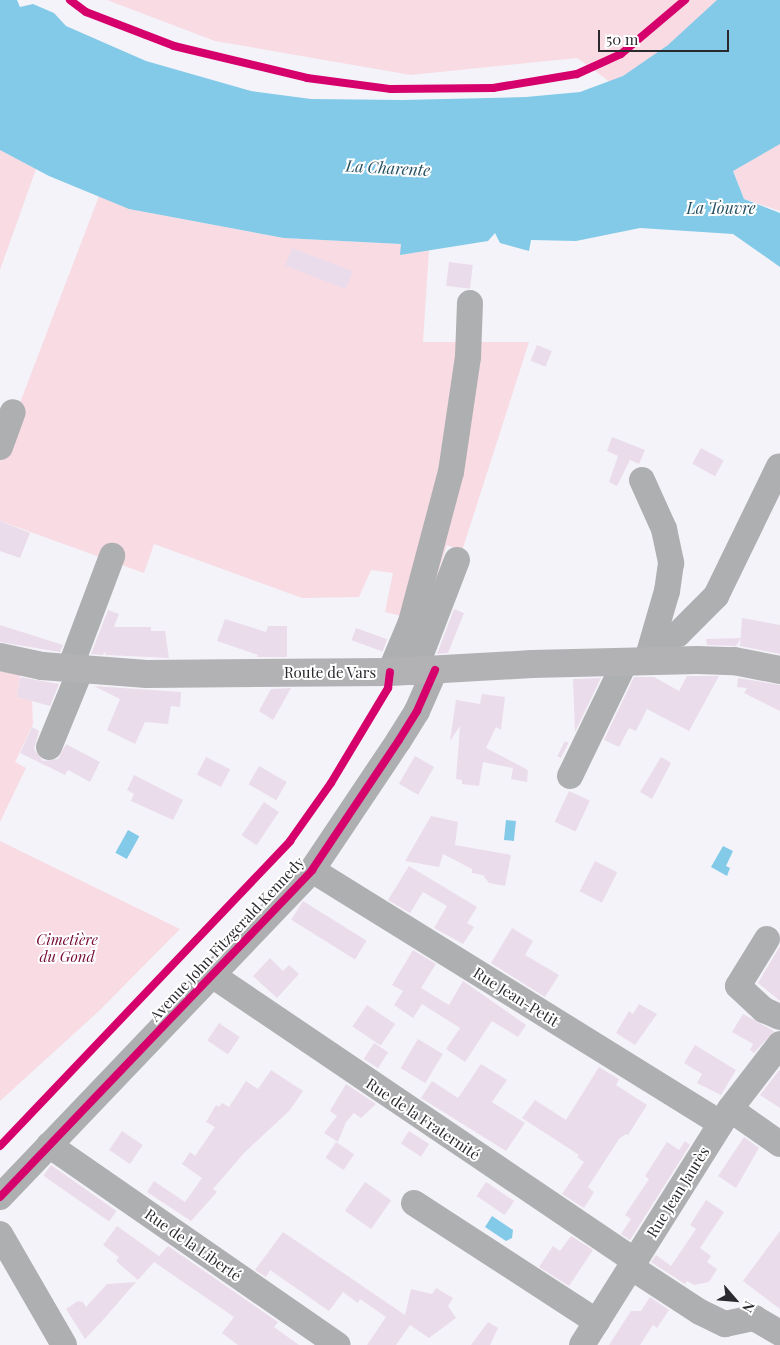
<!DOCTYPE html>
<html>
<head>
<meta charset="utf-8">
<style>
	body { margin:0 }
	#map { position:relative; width:780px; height:1345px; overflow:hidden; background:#f4f3f9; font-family:"Playfair Display",serif }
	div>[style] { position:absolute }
	.green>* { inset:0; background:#f8dbe3 }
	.water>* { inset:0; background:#83cae8; transform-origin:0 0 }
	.building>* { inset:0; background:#ebdceb; transform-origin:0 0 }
	.minor>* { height:26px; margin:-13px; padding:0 13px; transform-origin:13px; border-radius:13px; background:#aeafb1 }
	.major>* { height:28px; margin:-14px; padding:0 14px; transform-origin:14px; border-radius:14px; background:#b2b2b5 }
	.cycleway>* { height:8px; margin:-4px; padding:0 4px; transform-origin:4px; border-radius:4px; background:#d6006c }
	span { translate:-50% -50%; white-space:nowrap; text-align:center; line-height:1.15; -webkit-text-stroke:4px #fff; paint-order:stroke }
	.street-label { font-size:15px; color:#2a292d }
	.park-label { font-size:15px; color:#750834; font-style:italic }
	.water-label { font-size:16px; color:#244f61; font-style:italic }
	.north { position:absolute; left:710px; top:1275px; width:50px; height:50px; -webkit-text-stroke:4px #fff; paint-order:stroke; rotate:117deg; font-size:14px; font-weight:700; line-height:20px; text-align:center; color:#2a292d }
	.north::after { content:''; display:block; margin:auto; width:18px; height:22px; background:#2a292d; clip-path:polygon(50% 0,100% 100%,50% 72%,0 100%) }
	.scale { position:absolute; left:598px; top:30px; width:131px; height:22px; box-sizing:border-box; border:2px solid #2a292d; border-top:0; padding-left:6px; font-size:15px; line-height:18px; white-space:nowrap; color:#2a292d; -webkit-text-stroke:4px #fff; paint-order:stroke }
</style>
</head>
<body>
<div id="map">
	<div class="green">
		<i style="clip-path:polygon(107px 0,780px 0,780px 211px,744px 199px,733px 171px,577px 58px,411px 75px,215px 41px)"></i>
		<i style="clip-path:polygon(0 150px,36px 169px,0 270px)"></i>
		<i style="clip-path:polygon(99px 196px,129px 209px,284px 238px,402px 244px,401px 255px,429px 249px,423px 342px,529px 342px,462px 551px,447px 545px,422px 621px,385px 612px,393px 573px,371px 570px,359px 597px,302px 598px,154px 544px,144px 573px,0 521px,0 455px)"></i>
		<i style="clip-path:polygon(0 671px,20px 675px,17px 697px,32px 701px,33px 724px,15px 762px,26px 768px,0 822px)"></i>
		<i style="clip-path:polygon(0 841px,180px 929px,100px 1010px,0 1101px)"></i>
	</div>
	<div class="water">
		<i style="clip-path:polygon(0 0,17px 0,20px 7px,33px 4px,54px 13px,66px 26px,146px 61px,251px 91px,311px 99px,403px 100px,526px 97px,580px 92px,623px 76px,668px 45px,717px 0,780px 0,780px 144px,733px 171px,744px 199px,780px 213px,780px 267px,733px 234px,640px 228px,576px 241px,531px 240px,529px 251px,500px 243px,495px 233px,488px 241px,400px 255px,401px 244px,284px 238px,129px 209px,49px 176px,0 150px)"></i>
		<i style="left:506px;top:820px;width:10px;height:20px;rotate:6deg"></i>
		<i style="left:128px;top:830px;width:13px;height:26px;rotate:29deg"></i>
		<i style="clip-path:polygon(723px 846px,733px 851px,726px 866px,730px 868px,727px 876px,711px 867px)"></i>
		<i style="clip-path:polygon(492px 1216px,513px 1230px,512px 1238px,506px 1241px,485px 1227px)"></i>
	</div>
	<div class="building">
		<i style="left:292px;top:248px;width:65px;height:19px;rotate:21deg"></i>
		<i style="left:449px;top:262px;width:24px;height:24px;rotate:7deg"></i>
		<i style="left:537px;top:345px;width:16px;height:17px;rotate:22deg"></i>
		<i style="clip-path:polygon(612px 437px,645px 450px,639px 464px,630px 460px,617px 486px,609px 482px,618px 456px,607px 451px)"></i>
		<i style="left:701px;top:448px;width:26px;height:18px;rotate:29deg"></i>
		<i style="clip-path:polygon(0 521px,30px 533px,20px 558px,0 551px)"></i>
		<i style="clip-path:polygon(454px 609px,464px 613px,448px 653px,437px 654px)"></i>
		<i style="clip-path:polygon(108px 610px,119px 614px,114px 627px,151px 627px,151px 631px,165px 631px,169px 658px,106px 655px,104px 652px,103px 655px,91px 654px)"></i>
		<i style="clip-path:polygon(742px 618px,780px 625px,780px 654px,740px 646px)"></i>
		<i style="clip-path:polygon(225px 619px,266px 632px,268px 626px,287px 626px,287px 657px,257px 657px,258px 655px,217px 641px)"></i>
		<i style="clip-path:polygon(0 625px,63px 645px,60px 652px,0 642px)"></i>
		<i style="left:356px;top:628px;width:33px;height:13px;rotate:20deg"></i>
		<i style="clip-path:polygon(741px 638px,736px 646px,707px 645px,706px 639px)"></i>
		<i style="clip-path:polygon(687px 676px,719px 676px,689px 731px,647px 709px,636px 731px,629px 728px,619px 747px,604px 740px,634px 677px,654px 677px,679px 691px)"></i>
		<i style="clip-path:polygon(20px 677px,59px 684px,50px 706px,17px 697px)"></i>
		<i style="clip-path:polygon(601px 678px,575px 732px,573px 679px)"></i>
		<i style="clip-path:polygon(738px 678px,780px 685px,780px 711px,744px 693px,747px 688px,737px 687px)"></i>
		<i style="clip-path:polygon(94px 686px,181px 692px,180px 707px,171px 706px,168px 724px,145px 722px,135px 744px,107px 730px,120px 699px)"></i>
		<i style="clip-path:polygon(291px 688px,273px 720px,259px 711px,271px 689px)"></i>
		<i style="clip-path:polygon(482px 694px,505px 697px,501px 730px,496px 727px,486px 748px,528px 770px,527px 782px,511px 779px,513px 768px,483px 762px,479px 786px,462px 784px,462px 780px,456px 779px,460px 726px,450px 741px,456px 700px,480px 704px)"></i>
		<i style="clip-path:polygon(32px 727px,39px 731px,34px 749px,43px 761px,58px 759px,66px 744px,100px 762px,90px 782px,68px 770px,65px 775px,20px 753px)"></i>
		<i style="left:565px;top:741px;width:4px;height:17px;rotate:27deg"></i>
		<i style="left:415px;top:756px;width:22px;height:32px;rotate:30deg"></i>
		<i style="left:206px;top:757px;width:27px;height:20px;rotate:27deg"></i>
		<i style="clip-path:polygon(661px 757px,671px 763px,652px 799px,640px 792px)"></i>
		<i style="left:259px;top:766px;width:32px;height:21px;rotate:30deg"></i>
		<i style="clip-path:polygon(134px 775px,183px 800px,173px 820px,131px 801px,134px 794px,127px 790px)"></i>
		<i style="left:569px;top:791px;width:23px;height:34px;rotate:25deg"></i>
		<i style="left:264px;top:802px;width:18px;height:40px;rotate:34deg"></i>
		<i style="clip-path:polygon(431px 816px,458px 822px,455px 845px,511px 855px,505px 886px,489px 883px,483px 875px,472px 873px,472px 869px,443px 854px,439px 867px,405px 861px)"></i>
		<i style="left:595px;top:861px;width:25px;height:34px;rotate:27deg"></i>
		<i style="clip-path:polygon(409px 866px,477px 907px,467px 923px,474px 927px,463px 944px,434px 928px,447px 906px,423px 892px,410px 913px,388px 900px)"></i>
		<i style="left:303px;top:901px;width:75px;height:22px;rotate:32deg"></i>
		<i style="clip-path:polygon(512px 928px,533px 941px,525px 955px,559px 975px,545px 997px,491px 963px)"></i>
		<i style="clip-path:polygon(780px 946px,780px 1001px,758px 983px)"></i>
		<i style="clip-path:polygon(413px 950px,436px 964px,421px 988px,449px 1005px,463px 981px,526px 1025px,518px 1037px,492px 1021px,465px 1062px,446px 1049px,460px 1028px,422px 1004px,413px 1018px,394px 1005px,403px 991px,392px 985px)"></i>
		<i style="clip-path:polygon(270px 958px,283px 971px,289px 965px,299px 974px,277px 998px,253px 976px)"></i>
		<i style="clip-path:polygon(639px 1004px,657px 1014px,635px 1045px,616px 1033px,629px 1011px,633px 1014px)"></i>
		<i style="left:367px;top:1005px;width:34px;height:26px;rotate:34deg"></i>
		<i style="clip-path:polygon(743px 1014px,774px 1031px,754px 1053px,750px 1050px,753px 1044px,732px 1032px)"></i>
		<i style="left:219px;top:1023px;width:25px;height:21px;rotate:34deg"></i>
		<i style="left:418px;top:1039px;width:29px;height:34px;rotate:31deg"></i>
		<i style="left:374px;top:1043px;width:17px;height:19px;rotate:33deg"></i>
		<i style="clip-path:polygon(695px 1045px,736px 1070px,721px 1095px,697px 1083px,702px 1074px,684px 1063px)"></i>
		<i style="clip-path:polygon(481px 1064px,507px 1080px,492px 1102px,525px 1123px,506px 1151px,421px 1098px,432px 1081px,458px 1098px)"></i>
		<i style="clip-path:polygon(599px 1067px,619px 1079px,616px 1085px,647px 1105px,628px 1135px,626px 1134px,619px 1139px,588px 1187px,594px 1192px,584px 1208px,562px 1194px,584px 1162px,577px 1157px,579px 1155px,522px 1118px,535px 1100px,566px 1120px)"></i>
		<i style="clip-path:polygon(780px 1069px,780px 1108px,760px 1095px)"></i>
		<i style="clip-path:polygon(271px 1070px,303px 1091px,290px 1110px,244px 1153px,213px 1189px,217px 1192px,191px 1221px,147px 1192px,154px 1181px,185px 1202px,202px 1178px,182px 1164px,190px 1152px,195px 1156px,215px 1127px,206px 1122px,216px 1105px,219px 1107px,222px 1103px,229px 1107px,246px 1081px,258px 1089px)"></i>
		<i style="clip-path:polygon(346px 1084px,376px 1104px,361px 1118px,354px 1113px,346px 1122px,338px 1142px,324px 1133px,337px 1116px,330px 1111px)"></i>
		<i style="left:122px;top:1131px;width:25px;height:23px;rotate:34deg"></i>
		<i style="left:409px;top:1131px;width:24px;height:15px;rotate:33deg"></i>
		<i style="clip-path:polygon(744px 1137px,759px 1148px,736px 1188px,718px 1176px)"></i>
		<i style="clip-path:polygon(685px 1141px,690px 1145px,630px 1240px,621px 1234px,631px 1219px,625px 1215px,649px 1179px,645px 1176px,667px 1142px,679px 1150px)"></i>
		<i style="left:336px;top:1142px;width:22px;height:19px;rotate:34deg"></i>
		<i style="left:51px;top:1165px;width:80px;height:13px;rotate:35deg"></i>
		<i style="left:365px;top:1182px;width:32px;height:35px;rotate:35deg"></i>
		<i style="left:486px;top:1182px;width:34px;height:17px;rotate:34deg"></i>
		<i style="clip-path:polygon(706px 1200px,724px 1212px,700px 1248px,711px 1256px,707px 1262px,717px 1269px,709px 1282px,694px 1285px,687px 1281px,685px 1284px,651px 1262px,656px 1255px,671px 1266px,696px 1229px,690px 1225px)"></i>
		<i style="clip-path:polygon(117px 1226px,159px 1256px,168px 1246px,278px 1322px,274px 1327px,299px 1345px,238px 1345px,222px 1333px,234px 1317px,205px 1297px,154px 1262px,138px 1280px,116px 1261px,119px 1257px,103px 1245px)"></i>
		<i style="clip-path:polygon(780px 1231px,780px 1309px,743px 1281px)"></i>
		<i style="clip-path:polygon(283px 1232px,405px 1315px,411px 1289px,432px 1294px,436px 1288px,453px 1298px,448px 1306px,456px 1318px,429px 1338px,410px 1325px,396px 1345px,367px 1345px,386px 1317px,360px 1299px,358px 1303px,343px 1292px,329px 1311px,270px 1270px,266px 1277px,255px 1270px)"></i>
		<i style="clip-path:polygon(571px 1236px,593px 1250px,569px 1286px,539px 1267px,553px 1246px,560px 1251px)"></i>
		<i style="clip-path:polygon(136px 1282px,102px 1321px,85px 1339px,66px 1309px,78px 1301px,83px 1302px,86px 1307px,107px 1284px)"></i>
		<i style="clip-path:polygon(650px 1297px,669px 1310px,657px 1328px,653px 1325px,640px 1345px,609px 1345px,631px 1311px,641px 1311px)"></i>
		<i style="clip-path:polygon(488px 1322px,498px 1328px,490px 1345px,471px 1345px)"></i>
	</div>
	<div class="minor">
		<i style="left:0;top:447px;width:37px;rotate:-70deg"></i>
		<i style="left:642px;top:480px;width:54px;rotate:65.8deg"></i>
		<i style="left:664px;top:529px;width:35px;rotate:78deg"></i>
		<i style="left:671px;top:563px;width:28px;rotate:98deg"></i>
		<i style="left:667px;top:591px;width:65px;rotate:106.2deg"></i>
		<i style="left:654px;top:638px;width:24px;rotate:-9deg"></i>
		<i style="left:678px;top:634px;width:54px;rotate:-45deg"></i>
		<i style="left:716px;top:596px;width:144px;rotate:-64.1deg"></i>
		<i style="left:70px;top:668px;width:120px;rotate:-69.4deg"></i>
		<i style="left:390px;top:672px;width:54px;rotate:-67.2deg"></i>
		<i style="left:411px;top:622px;width:155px;rotate:-75.1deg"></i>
		<i style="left:451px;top:472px;width:116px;rotate:-81.6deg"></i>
		<i style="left:468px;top:357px;width:54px;rotate:-87.9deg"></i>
		<i style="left:414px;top:672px;width:120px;rotate:-69deg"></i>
		<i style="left:49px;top:747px;width:84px;rotate:-67.7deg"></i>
		<i style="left:570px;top:776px;width:127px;rotate:-64.2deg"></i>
		<i style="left:312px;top:870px;width:481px;rotate:31.8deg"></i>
		<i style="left:767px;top:939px;width:55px;rotate:121.7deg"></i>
		<i style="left:738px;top:986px;width:35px;rotate:43deg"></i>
		<i style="left:764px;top:1010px;width:17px;rotate:24deg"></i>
		<i style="left:212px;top:975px;width:511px;rotate:34.06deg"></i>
		<i style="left:730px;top:1109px;width:61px;rotate:35deg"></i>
		<i style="left:49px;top:1145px;width:351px;rotate:34.7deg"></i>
		<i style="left:0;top:1197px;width:452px;rotate:-46.3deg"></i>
		<i style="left:312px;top:870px;width:156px;rotate:-56.2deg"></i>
		<i style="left:399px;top:740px;width:34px;rotate:-58deg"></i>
		<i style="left:417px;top:711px;width:45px;rotate:-66.3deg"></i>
		<i style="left:414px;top:1203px;width:218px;rotate:33deg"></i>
		<i style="left:0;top:1234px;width:128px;rotate:60deg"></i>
		<i style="left:631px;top:1267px;width:82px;rotate:33.1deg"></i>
		<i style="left:700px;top:1312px;width:28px;rotate:26deg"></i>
		<i style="left:725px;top:1324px;width:30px;rotate:-12deg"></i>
		<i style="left:754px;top:1318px;width:30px;rotate:30deg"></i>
		<i style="left:582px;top:1345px;width:279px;rotate:-57.9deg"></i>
		<i style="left:730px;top:1109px;width:82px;rotate:-52.4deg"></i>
	</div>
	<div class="major">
		<i style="left:0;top:657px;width:43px;rotate:12.1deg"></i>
		<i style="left:42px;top:666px;width:105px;rotate:4.4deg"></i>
		<i style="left:147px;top:674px;width:243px;rotate:-0.5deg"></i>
		<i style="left:390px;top:672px;width:142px;rotate:-3.2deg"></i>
		<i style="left:532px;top:664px;width:165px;rotate:-1.4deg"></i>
		<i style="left:697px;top:660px;width:37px;rotate:2deg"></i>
		<i style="left:734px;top:661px;width:47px;rotate:11.1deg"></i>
	</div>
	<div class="cycleway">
		<i style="left:70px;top:0;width:20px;rotate:37deg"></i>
		<i style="left:86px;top:12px;width:94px;rotate:21.1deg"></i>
		<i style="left:174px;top:46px;width:137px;rotate:13.5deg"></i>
		<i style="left:307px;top:78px;width:85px;rotate:7.5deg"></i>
		<i style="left:391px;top:89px;width:102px;rotate:-0.6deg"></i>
		<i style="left:493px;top:88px;width:85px;rotate:-9.5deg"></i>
		<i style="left:577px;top:74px;width:48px;rotate:-24.4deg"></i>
		<i style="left:621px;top:54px;width:84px;rotate:-40.2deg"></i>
		<i style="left:0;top:1146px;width:421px;rotate:-46.4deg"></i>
		<i style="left:290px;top:841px;width:71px;rotate:-54.7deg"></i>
		<i style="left:331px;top:783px;width:111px;rotate:-59deg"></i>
		<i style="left:388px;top:688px;width:16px;rotate:-83deg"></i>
		<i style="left:0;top:1197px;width:452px;rotate:-46.3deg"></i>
		<i style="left:312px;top:870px;width:156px;rotate:-56.2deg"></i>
		<i style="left:399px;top:740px;width:34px;rotate:-58deg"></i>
		<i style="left:417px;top:711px;width:45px;rotate:-66.3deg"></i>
	</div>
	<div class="street-label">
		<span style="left:330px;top:673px">Route de Vars</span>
		<span style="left:227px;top:939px;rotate:-47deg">Avenue John Fitzgerald Kennedy</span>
		<span style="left:516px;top:997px;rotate:32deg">Rue Jean-Petit</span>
		<span style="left:423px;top:1119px;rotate:34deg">Rue de la Fraternité</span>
		<span style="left:678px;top:1192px;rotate:-58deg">Rue Jean Jaurès</span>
		<span style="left:193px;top:1245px;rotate:35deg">Rue de la Liberté</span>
	</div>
	<div class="park-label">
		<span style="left:67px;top:948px">Cimetière<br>du Gond</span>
	</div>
	<div class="water-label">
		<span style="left:388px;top:168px;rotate:3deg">La Charente</span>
		<span style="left:721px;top:208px">La Touvre</span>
	</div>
	<div class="north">N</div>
	<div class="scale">50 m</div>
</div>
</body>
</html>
